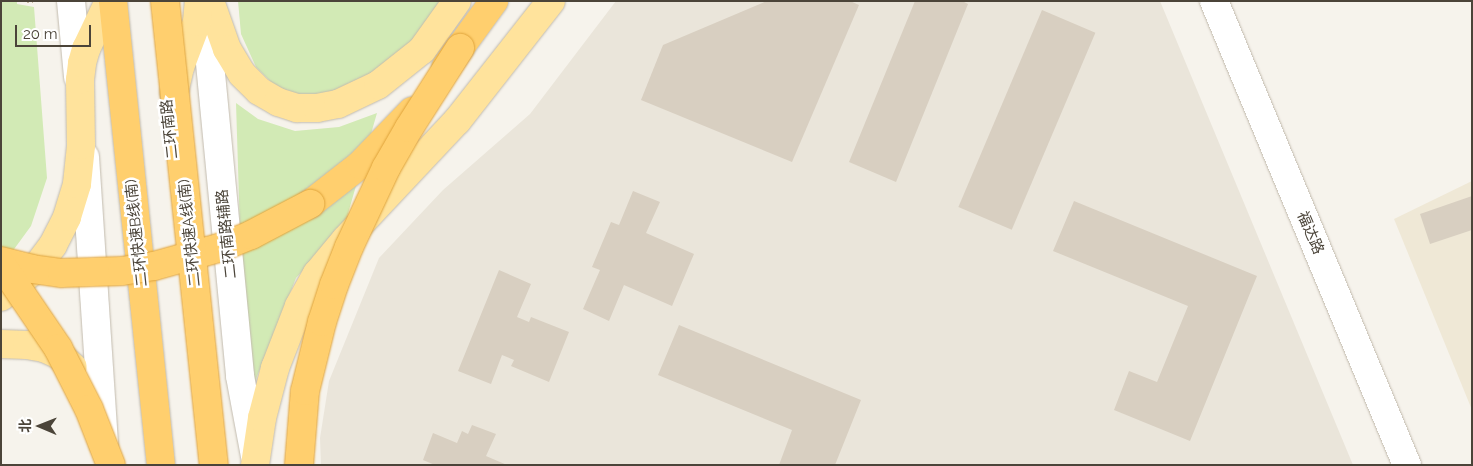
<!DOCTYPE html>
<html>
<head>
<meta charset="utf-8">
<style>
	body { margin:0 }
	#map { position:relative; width:1473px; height:466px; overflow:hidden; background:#f6f3ec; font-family:Raleway,"Noto Sans SC",sans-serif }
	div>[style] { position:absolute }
	.residential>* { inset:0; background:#eae5da }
	.education>* { inset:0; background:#efe8d6 }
	.green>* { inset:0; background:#d2eab5 }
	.building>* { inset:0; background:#d8cfc1; transform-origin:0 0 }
	.path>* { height:3px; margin-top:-1.5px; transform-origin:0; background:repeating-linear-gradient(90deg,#c4b79f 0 2.5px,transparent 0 5px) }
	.roads { filter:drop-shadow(0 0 1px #c2bbae) drop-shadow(0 0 1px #c2bbae) }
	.street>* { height:28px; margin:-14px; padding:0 14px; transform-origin:14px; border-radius:14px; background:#fff }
	.primary>* { height:28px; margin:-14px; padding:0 14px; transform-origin:14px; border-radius:14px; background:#ffe39c }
	.highway>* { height:28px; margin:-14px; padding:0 14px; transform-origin:14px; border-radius:14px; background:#ffcf6e }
	.bridges { filter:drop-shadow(0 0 1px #e0a43c) drop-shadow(0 0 1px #e0a43c) }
	.highway-bridge>* { height:28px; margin:-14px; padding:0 14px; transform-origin:14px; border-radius:14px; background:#ffcf6e }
	span { translate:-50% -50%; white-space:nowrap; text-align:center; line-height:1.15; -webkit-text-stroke:5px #fff; paint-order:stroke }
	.street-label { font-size:15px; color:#4b4439 }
	.frame { position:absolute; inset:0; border:2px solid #4b4439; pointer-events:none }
	.north { position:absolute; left:15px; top:401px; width:50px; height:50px; -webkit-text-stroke:4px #fff; paint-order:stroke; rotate:271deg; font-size:14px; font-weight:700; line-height:20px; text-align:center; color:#4b4439 }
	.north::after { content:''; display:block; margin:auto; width:18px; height:22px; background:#4b4439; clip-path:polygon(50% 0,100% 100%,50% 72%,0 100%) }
	.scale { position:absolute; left:15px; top:25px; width:76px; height:22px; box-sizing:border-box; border:2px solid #4b4439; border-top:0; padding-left:6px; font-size:15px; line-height:18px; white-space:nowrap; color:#4b4439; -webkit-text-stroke:4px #fff; paint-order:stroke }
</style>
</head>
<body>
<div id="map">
	<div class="residential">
		<i style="clip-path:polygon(616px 1px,1160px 1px,1353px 465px,321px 465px,320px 438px,329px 381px,379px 258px,443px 190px,530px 114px)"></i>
	</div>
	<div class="education">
		<i style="clip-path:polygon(1472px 181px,1472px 410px,1394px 219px)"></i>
	</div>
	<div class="green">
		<i style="clip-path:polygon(1px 1px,17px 1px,17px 4px,34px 7px,47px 178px,31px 226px,1px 267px)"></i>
		<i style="clip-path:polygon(238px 1px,443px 1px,406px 49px,384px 71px,317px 98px,292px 96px,276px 87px,256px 67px,241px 34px)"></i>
		<i style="clip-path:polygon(236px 103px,258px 119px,295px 131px,339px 127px,377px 113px,345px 224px,296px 278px,254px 384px,241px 263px)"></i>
	</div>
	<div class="building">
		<i style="clip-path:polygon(767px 1px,850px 1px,859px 5px,792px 162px,641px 100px,663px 45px)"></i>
		<i style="clip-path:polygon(915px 1px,962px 1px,968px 4px,896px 182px,849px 162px)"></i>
		<i style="left:1042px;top:10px;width:58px;height:214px;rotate:23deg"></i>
		<i style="clip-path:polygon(633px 191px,660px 202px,646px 233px,694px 254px,672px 306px,624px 285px,609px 321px,583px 309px,600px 270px,592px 267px,611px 222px,619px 225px)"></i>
		<i style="clip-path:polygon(1472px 196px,1472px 230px,1430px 244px,1420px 214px)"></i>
		<i style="clip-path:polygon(1074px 201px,1257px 276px,1190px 441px,1114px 410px,1129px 371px,1157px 382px,1188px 306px,1053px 251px)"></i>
		<i style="clip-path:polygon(499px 270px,531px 284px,517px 317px,529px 322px,531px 317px,569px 332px,549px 382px,511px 366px,514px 360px,502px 355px,491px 384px,458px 371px)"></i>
		<i style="clip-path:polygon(679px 325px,861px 400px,835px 465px,779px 465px,792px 430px,658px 375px)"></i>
		<i style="clip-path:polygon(472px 425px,496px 434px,486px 456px,507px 465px,435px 465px,423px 460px,433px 433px,457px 443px,462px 431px,468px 434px)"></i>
	</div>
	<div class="path">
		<i style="left:27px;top:1px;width:6px"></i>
	</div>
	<div class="roads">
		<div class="street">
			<i style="left:71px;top:1px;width:76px;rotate:84.7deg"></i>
			<i style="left:204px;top:1px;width:377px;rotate:84.5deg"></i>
			<i style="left:240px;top:376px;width:81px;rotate:79.4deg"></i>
			<i style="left:1214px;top:1px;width:503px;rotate:67.42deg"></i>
			<i style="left:85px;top:157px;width:287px;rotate:86.2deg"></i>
		</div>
		<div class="primary">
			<i style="left:210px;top:1px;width:51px;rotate:70.5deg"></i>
			<i style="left:227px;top:49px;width:29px;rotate:59deg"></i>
			<i style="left:242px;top:74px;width:24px;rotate:45deg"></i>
			<i style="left:259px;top:91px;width:22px;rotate:30deg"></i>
			<i style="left:278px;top:102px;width:20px;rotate:18deg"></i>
			<i style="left:297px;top:108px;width:20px"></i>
			<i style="left:317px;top:108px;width:21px;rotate:-11deg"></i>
			<i style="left:338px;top:104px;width:44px;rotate:-25.4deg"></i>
			<i style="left:378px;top:85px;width:56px;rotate:-38.5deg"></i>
			<i style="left:422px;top:50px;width:60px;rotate:-54.5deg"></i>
			<i style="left:174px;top:93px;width:27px;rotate:-77deg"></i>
			<i style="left:180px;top:67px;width:48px;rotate:-69.3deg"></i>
			<i style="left:197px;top:22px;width:21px;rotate:-85deg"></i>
			<i style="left:1px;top:297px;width:44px;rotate:-39.5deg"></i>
			<i style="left:35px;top:269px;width:30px;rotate:-53deg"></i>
			<i style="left:53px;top:245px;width:31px;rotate:-63deg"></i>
			<i style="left:67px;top:217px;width:34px;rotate:-73deg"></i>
			<i style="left:77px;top:184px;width:39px;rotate:-84deg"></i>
			<i style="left:81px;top:145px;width:65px;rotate:-90.9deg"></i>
			<i style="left:80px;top:80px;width:17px;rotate:-83deg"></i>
			<i style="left:82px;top:63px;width:15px;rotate:-74deg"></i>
			<i style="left:86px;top:49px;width:53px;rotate:-64.4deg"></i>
			<i style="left:1px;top:344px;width:26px;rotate:2deg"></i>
			<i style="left:27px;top:345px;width:17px;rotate:10deg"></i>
			<i style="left:44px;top:348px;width:17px;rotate:25deg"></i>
			<i style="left:59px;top:355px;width:18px;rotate:41deg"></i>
			<i style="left:255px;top:465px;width:48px;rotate:-81.5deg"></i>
			<i style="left:262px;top:418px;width:52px;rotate:-75.4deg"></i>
			<i style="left:275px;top:368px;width:66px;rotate:-68.8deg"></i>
			<i style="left:299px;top:306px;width:37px;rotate:-61deg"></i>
			<i style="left:317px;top:274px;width:45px;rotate:-50.4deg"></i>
			<i style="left:346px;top:239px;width:162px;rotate:-46.8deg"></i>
			<i style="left:457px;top:121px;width:152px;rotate:-51.9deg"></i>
		</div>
		<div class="highway">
			<i style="left:113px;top:1px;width:466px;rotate:84.1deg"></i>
			<i style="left:446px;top:67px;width:82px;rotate:-54deg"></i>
			<i style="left:310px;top:204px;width:63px;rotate:-38deg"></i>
			<i style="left:360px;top:165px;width:75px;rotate:-46.1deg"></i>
		</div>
	</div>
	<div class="bridges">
		<div class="highway-bridge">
			<i style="left:165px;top:1px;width:467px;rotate:84deg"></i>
			<i style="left:1px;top:261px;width:32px;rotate:14deg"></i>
			<i style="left:32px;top:269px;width:30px;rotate:8deg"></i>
			<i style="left:62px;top:273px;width:60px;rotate:-1.9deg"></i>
			<i style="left:122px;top:271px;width:32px;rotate:-9deg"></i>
			<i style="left:154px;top:266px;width:67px;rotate:-15.5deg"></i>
			<i style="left:219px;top:248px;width:35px;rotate:-22deg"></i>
			<i style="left:251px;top:235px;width:67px;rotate:-27.7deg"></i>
			<i style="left:1px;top:264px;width:102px;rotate:55.8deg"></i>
			<i style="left:58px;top:348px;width:68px;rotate:63.1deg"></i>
			<i style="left:89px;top:409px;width:60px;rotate:68.6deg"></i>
			<i style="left:299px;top:465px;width:74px;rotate:-85.4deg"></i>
			<i style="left:305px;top:391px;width:71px;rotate:-76.2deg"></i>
			<i style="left:322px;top:322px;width:39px;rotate:-72deg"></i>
			<i style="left:334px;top:285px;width:41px;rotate:-68.5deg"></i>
			<i style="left:349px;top:247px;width:87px;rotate:-64.9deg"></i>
			<i style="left:386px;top:168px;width:46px;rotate:-60.1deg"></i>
			<i style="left:409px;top:128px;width:95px;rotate:-57.5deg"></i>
		</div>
	</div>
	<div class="street-label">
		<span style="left:170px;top:129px;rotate:-96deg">二环南路</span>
		<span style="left:137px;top:233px;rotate:-96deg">二环快速B线(南)</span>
		<span style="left:190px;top:233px;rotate:-96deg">二环快速A线(南)</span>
		<span style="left:1310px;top:233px;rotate:67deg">福达路</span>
		<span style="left:227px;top:234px;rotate:-96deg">二环南路辅路</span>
	</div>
	<div class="frame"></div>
	<div class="north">北</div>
	<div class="scale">20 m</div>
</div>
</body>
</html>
